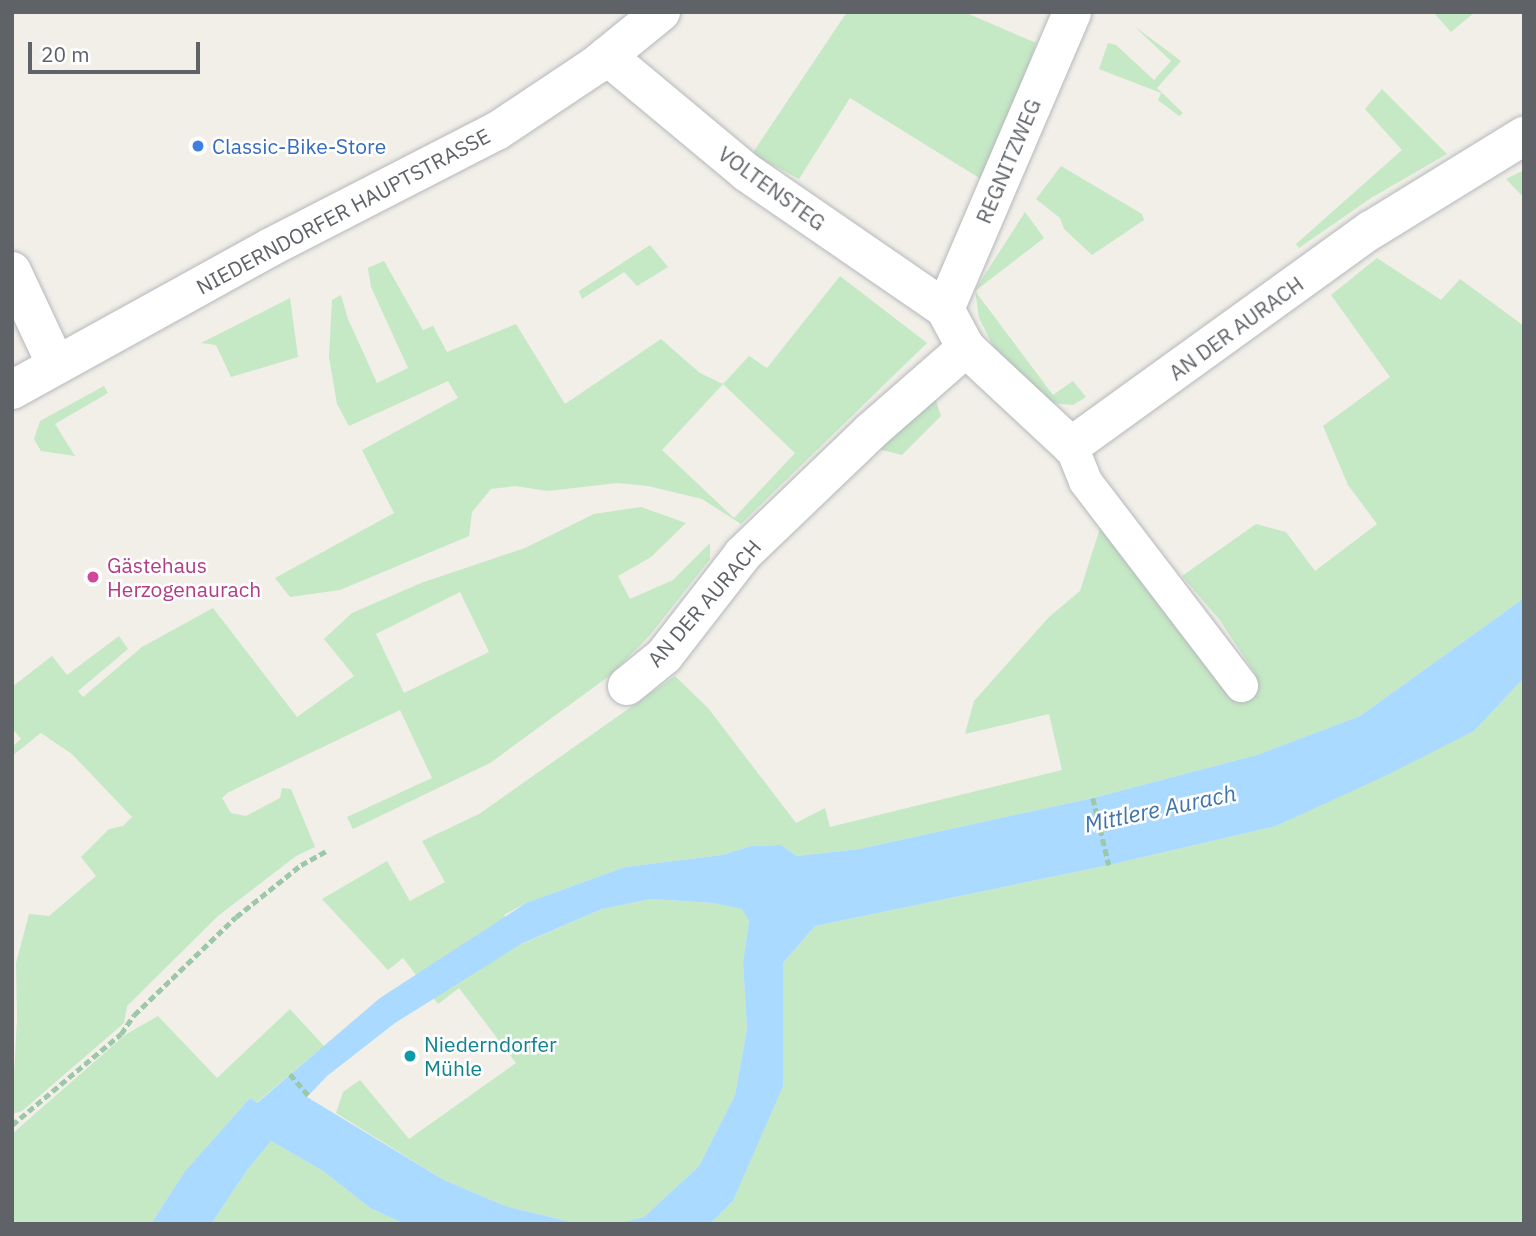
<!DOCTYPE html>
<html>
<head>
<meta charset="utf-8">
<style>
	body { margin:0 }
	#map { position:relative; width:1536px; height:1236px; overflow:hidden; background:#f1efe8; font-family:"IBM Plex Sans",sans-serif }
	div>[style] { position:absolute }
	.green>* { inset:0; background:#c5e8c5 }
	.water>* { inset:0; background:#aadaff }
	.path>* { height:4.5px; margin-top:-2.25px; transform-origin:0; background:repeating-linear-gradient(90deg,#9cc7a9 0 7px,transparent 0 10.5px) }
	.roads { filter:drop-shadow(0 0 2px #b5b8bc) drop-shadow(0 0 2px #b5b8bc) }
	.service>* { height:33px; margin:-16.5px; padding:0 16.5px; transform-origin:16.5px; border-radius:16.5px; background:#fff }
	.minor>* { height:38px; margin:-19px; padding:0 19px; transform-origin:19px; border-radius:19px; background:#fff }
	.tertiary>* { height:38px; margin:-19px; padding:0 19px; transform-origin:19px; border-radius:19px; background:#fff }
	.dots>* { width:19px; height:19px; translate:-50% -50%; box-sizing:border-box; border:4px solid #fff; border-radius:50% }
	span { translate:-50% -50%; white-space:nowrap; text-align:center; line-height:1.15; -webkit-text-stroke:5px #fff; paint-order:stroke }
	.shop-label { font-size:21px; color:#366cbe }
	.left { translate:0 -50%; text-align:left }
	.street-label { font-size:21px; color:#5f6368 }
	.hotel-label { font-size:21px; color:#b23c85 }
	.culture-label { font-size:21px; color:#0d838f }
	.water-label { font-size:23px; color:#4174aa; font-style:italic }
	.frame { position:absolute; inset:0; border:14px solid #5f6368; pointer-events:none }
	.scale { position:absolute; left:28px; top:42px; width:172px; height:32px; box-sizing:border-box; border:4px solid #5f6368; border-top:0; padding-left:9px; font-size:21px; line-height:24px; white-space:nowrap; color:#5f6368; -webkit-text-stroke:5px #fff; paint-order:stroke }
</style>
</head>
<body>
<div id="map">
	<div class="green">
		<i style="clip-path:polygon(847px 12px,964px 12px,1036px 43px,989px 184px,850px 98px,799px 179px,752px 154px)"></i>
		<i style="clip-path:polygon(1433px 12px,1475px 12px,1451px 32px)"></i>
		<i style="clip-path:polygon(1134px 26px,1181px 61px,1157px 88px,1183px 113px,1179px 116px,1158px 100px,1161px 93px,1099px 69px,1108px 43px,1116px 45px,1154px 80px,1171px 61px)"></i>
		<i style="clip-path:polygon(1382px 89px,1447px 154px,1371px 198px,1299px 248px,1296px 244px,1402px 150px,1365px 109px)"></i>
		<i style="clip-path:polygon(1061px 166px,1142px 214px,1144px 220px,1092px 255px,1064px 229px,1060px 218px,1036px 199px)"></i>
		<i style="clip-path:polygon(1524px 170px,1524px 198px,1506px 179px)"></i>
		<i style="clip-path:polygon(1025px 212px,1044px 238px,975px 291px,1053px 395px,1073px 381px,1086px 397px,1073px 405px,1051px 403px,1001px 362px,979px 318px,975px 290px)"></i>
		<i style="clip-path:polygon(650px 245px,668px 267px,637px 286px,624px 272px,582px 299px,579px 291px)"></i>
		<i style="clip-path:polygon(1377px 258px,1441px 300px,1460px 279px,1524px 326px,1524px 598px,1360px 716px,1257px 755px,1093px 798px,859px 849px,797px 856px,781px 845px,751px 846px,722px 855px,625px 867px,526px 903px,504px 915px,522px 944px,602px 909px,651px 899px,713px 903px,743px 909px,749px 921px,743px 962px,747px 1029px,735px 1095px,699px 1166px,644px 1217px,615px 1224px,579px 1224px,505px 1206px,444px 1180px,336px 1113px,343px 1092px,360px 1080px,409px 1139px,516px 1063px,459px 988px,438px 1004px,403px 958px,388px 970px,322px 899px,387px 861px,410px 901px,445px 882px,422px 841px,479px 814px,675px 676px,708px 708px,796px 823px,825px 808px,830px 827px,1062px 770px,1049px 714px,965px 734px,974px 701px,1049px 617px,1080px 591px,1102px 522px,1241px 685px,1256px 675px,1219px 619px,1182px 576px,1256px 524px,1286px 532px,1315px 571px,1377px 524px,1348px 485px,1323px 426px,1390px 377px,1331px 295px)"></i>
		<i style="clip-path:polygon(evenodd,384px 261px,423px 330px,433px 326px,447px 352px,516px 324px,565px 404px,661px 339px,700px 373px,723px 384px,749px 356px,767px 368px,840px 276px,927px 343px,741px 524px,702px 499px,648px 486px,617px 483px,548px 491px,515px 486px,491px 489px,472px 512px,469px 536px,340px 590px,290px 597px,275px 578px,394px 513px,362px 450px,458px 398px,448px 381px,349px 426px,337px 404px,329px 357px,332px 300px,341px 295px,348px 319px,377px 383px,408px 368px,371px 287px,368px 268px,384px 261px,723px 384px,795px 453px,734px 518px,662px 450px,723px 384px)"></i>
		<i style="clip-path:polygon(290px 298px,298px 357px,231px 377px,216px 345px,201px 343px)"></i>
		<i style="clip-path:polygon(104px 386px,108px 393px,55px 424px,75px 456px,41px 451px,34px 439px,40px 421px)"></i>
		<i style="clip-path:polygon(933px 391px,941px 416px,902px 455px,874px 448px)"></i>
		<i style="clip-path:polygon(evenodd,641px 507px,686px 523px,651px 557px,618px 576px,630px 599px,673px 580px,710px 543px,710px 559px,650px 635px,612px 674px,490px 763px,353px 829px,347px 817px,432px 778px,400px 710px,229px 792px,222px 798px,231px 813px,246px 816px,280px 798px,282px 788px,291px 789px,315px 847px,296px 856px,218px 916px,127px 1006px,124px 1023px,22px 1111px,12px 1114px,17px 1019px,16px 963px,29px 914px,49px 916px,96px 876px,81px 857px,109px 829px,123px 826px,132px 817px,72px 754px,41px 733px,12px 756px,12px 747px,21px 739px,12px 728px,12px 687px,52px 656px,67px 675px,119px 636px,128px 649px,78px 691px,83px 697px,142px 647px,213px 608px,297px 717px,354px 676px,324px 639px,352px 613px,421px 583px,525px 548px,594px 514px,641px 507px,460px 592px,489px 652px,404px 693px,376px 634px,460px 592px)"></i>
		<i style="clip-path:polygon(1524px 678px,1524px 1224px,710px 1224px,733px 1201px,782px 1086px,783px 963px,815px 926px,1109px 865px,1276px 826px,1474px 731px)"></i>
		<i style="clip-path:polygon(290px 1009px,324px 1046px,256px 1103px,250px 1098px,185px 1171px,151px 1224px,12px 1224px,12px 1134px,125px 1035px,158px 1016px,217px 1078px)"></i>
		<i style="clip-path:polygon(271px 1141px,323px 1171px,370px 1208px,405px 1224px,211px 1224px,248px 1169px)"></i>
	</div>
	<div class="water">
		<i style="clip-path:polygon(1524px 598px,1524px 678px,1474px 731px,1387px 775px,1276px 826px,1109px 865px,815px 926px,783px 963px,783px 1086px,733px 1201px,710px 1224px,615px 1224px,644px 1217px,699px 1166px,735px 1095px,747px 1029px,743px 962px,749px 921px,742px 909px,713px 903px,651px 899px,602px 909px,521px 944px,395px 1023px,327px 1076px,307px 1097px,444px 1180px,505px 1206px,579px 1224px,405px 1224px,370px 1208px,323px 1171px,271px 1141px,248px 1169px,211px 1224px,151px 1224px,185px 1171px,250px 1098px,257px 1103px,380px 998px,526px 903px,625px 867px,722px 855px,751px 846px,781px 845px,797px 856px,859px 849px,1093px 798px,1257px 755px,1360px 716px)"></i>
	</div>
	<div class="path">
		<i style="left:1093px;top:798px;width:69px;rotate:76.6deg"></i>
		<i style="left:290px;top:1074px;width:28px;rotate:49deg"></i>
		<i style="left:12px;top:1125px;width:142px;rotate:-39.9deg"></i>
		<i style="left:121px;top:1034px;width:23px;rotate:-56deg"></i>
		<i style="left:134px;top:1015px;width:141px;rotate:-43.9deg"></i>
		<i style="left:236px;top:917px;width:83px;rotate:-38.7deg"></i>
		<i style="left:301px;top:865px;width:29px;rotate:-29deg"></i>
	</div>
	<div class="roads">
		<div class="service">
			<i style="left:1071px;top:446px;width:38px;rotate:68deg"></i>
			<i style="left:1085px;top:481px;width:257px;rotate:52.6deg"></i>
		</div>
		<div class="minor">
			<i style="left:607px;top:56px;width:181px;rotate:39.8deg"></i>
			<i style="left:746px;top:172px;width:242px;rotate:34.5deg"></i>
			<i style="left:945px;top:309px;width:44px;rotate:61.7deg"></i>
			<i style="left:12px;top:271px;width:104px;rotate:64.9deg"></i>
			<i style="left:945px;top:309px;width:323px;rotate:-66.8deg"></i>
			<i style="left:627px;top:686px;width:48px;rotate:-39deg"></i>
			<i style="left:664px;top:656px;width:129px;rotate:-52.2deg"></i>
			<i style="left:743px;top:554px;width:176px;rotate:-43.8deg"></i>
			<i style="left:870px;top:432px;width:128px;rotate:-41.2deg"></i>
			<i style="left:966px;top:348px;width:144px;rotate:43deg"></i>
			<i style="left:1071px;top:446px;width:370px;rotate:-35.8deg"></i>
			<i style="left:1371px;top:230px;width:180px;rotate:-31.6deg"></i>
		</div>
		<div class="tertiary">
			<i style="left:12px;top:390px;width:296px;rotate:-28.9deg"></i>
			<i style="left:271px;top:247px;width:254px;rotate:-27.2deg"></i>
			<i style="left:497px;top:131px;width:119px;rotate:-33.7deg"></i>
			<i style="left:596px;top:65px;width:84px;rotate:-39.2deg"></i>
		</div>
	</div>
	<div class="dots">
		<i style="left:198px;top:146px;background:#3f7fe0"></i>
		<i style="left:93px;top:577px;background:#d1479c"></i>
		<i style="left:410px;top:1056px;background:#0f9aa8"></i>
	</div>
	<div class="shop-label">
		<span class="left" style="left:212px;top:146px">Classic-Bike-Store</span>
	</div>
	<div class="street-label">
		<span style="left:1008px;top:161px;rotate:-67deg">REGNITZWEG</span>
		<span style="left:772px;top:188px;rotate:36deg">VOLTENSTEG</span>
		<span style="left:343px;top:211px;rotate:-28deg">NIEDERNDORFER HAUPTSTRASSE</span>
		<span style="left:1236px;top:328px;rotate:-36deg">AN DER AURACH</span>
		<span style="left:704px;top:603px;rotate:-49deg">AN DER AURACH</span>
	</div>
	<div class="hotel-label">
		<span class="left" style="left:107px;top:577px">Gästehaus<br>Herzogenaurach</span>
	</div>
	<div class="culture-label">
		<span class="left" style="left:424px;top:1056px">Niederndorfer<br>Mühle</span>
	</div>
	<div class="water-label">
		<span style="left:1160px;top:808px;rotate:-12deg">Mittlere Aurach</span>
	</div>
	<div class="frame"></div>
	<div class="scale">20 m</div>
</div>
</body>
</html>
